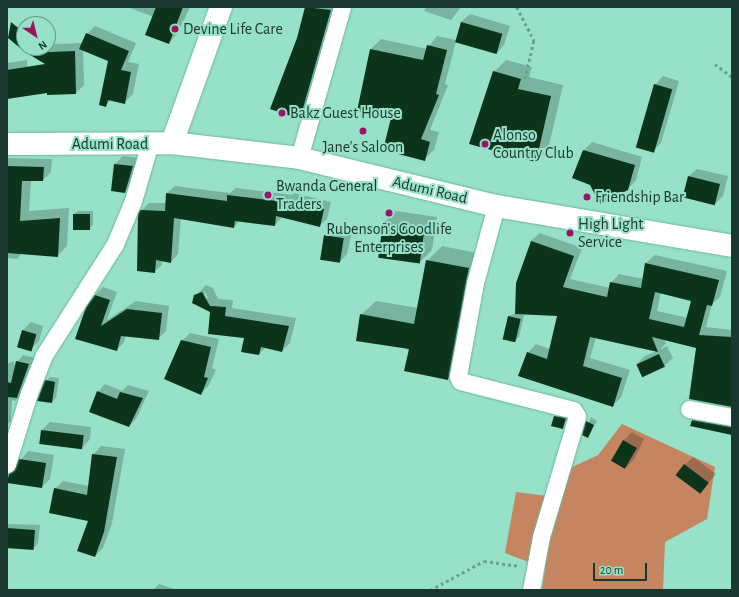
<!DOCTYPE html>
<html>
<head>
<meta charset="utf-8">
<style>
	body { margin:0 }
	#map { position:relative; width:739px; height:597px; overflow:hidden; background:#97e1c8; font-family:"Alegreya Sans",sans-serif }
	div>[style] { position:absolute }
	.forest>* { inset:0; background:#c48560 }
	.shadow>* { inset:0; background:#0003 }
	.building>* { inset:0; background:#0c341a; transform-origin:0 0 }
	.path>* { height:2.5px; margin-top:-1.25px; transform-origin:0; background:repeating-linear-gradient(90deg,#69a390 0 3px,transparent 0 6px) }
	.roads { filter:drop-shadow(0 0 1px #6db69f) drop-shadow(0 0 1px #6db69f) }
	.street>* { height:17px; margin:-8.5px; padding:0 8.5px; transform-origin:8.5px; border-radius:8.5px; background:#fff }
	.secondary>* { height:22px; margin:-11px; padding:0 11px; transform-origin:11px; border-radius:11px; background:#fff }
	.dots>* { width:11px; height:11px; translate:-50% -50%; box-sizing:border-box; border:2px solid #97e1c8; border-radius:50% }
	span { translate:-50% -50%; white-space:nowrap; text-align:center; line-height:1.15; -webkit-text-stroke:4px #97e1c8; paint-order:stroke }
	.poi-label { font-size:16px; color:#1a382f }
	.left { translate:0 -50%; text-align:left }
	.street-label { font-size:16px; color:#1a382f }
	.frame { position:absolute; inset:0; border:8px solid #1a382f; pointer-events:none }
	.north { position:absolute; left:16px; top:16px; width:40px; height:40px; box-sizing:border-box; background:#97e1c8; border:1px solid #659d8b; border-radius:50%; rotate:145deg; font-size:11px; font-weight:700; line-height:16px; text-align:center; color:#1a382f }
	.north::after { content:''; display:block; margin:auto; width:14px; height:18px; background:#9b1364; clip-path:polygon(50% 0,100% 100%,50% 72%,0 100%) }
	.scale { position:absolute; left:593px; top:563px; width:54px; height:18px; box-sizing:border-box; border:2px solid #1a382f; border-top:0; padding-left:5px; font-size:12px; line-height:14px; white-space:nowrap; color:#1a382f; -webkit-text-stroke:3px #97e1c8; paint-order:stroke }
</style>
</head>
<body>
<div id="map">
	<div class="forest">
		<i style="clip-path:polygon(622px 424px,715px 467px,707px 519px,665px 542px,663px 590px,542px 590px,545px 568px,505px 553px,516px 492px,547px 496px,570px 468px,598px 455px)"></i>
	</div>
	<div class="shadow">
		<i style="clip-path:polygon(127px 7px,190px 7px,177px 34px,169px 43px,154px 17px)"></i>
		<i style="clip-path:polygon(306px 7px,338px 7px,310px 108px,299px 118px,298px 39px)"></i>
		<i style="clip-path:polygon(426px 7px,461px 7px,451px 20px,424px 11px)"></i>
		<i style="clip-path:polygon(470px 14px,510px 26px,504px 45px,496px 54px,456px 41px,445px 84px,448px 85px,430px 130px,439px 132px,434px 150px,424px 159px,392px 117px,371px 49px,381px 39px,427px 49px,437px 36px,456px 40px,461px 22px)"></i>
		<i style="clip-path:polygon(95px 26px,136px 43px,128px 62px,139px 64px,133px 94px,125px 102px,111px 100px,105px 106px,109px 61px,83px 50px,84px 85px,76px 93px,46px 52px,55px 44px,83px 43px,87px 34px)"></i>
		<i style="clip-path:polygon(27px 60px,28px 88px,7px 98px,7px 63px)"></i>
		<i style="clip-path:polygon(506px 60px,532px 67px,529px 77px,563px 85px,548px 150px,536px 161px,494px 72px)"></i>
		<i style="clip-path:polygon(663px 76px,679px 81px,661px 143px,652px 151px,655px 85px)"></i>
		<i style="clip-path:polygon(592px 142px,642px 157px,636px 180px,628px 189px,591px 184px,573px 178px,584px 150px)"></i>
		<i style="clip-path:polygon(123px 156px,140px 158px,133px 183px,125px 192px,115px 164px)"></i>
		<i style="clip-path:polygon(7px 158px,52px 159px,51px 172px,43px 180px,31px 180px,29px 211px,69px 208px,67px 246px,57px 256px,22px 253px,17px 259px,7px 258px)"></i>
		<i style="clip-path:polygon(697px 169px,728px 176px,723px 196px,715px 204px,688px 177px)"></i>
		<i style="clip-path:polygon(175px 186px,230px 193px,236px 188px,292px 195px,294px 193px,331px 202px,327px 219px,319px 226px,282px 217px,275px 225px,240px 220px,234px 227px,181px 218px,178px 254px,171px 262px,162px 260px,162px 265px,154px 272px,141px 211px,149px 203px,166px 203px,167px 193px)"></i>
		<i style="clip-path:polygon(78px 211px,93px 211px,93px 225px,89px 229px,74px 214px)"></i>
		<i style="clip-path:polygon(396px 211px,437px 217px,432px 250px,420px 262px,384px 223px)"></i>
		<i style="clip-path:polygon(333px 227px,352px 231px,347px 254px,339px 263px,325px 235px)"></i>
		<i style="clip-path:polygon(evenodd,540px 233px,582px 248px,570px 279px,610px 288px,611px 283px,619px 274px,644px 279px,646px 263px,655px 255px,727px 271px,720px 297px,712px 304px,706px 327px,732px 330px,732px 407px,697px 347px,664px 339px,666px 343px,660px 350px,667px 346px,673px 358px,664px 366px,637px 364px,645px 356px,657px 351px,596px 337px,590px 358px,630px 370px,621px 397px,613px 406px,528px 353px,536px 344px,550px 349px,558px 315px,519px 314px,524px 315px,519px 337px,515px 341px,509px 316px,516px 313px,531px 241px,540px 233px,661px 292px,692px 300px,688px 318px,657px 311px,661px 292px)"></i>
		<i style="clip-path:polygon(442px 246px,482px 254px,462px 364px,447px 379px,361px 315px,376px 301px,418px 308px,427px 261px)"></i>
		<i style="clip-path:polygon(evenodd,206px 285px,213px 288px,218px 299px,233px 300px,232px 308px,296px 318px,290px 343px,282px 351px,266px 347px,259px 354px,245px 337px,211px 311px,193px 302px,193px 299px,206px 285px,204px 290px,208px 298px,206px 298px,204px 290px)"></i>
		<i style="clip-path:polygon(103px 287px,117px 292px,107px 320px,136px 301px,169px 306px,166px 331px,158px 339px,126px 335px,124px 342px,117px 350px,77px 339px,95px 295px)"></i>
		<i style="clip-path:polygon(31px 322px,43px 326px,39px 341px,31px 349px,23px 330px)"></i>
		<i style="clip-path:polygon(190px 333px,219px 339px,212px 368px,216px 370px,209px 385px,201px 394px,182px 341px)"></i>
		<i style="clip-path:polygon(23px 355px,35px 358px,22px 395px,15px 401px,12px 400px,11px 421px,7px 425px,7px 364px,14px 361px,15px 369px,17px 362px)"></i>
		<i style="clip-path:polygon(50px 377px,59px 378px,56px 398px,52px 402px,46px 381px)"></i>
		<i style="clip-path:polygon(105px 384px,122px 391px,128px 385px,149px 391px,136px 419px,129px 426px,98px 392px)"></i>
		<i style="clip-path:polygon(559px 412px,569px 415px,562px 428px,552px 425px)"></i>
		<i style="clip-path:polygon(591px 417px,597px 421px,588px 437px,583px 435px)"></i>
		<i style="clip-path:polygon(50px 422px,91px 427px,90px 439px,82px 448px,42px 430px)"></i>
		<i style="clip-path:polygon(632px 432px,644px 439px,634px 459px,626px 468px,623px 441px)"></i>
		<i style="clip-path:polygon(101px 446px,125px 449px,112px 523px,103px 548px,95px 556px,89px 520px,55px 489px,63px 481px,89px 486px,93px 455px)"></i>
		<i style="clip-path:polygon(28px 451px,54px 455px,50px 479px,42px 487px,10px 474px)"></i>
		<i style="clip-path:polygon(693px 457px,716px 474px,700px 493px,685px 465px)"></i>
		<i style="clip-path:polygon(7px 524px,40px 525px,38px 543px,33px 549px,7px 547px)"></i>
		<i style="clip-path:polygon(159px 584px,177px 590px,153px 590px)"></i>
	</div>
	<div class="building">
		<i style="clip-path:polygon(156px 7px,183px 7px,169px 44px,145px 35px)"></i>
		<i style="clip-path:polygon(305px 7px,331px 10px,300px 119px,270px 109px,297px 38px)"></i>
		<i style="clip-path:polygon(11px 22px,23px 32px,24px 51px,8px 38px)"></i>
		<i style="left:461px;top:22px;width:43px;height:21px;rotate:16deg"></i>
		<i style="clip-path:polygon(86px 33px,129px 51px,121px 70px,131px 72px,125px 104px,108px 100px,106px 107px,99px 105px,108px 61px,79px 49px)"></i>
		<i style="clip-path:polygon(427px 45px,447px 50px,436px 94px,439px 95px,421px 139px,430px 142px,425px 161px,383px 150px,391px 118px,357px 111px,370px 49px,423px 60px)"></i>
		<i style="clip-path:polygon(75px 51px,76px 94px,47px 95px,47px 93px,7px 99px,7px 70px,45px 64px,27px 53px)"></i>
		<i style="clip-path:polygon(493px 71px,521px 79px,518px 89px,551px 96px,536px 162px,469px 144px)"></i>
		<i style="left:654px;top:84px;width:19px;height:66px;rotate:16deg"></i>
		<i style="clip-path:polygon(583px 150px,635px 165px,628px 190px,600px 204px,590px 185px,572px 178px)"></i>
		<i style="clip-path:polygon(114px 164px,133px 166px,125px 193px,111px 191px)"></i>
		<i style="clip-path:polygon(7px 166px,44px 167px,43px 181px,22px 181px,20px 221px,60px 218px,58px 257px,7px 253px)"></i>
		<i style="left:688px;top:176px;width:33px;height:22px;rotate:14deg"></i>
		<i style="clip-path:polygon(166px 193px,227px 201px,227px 195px,285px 202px,286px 200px,324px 209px,320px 227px,276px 216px,275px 226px,235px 221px,234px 228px,174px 218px,171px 263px,156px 260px,155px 273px,137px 271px,138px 214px,140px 210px,165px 211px)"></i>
		<i style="left:73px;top:214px;width:17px;height:16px"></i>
		<i style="left:383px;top:223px;width:42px;height:35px;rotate:8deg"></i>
		<i style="left:324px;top:235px;width:20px;height:25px;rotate:9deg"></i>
		<i style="clip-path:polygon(evenodd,531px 241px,574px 256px,563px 287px,607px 297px,610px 282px,641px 288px,645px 263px,719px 280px,712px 306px,707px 305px,699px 335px,732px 337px,732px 407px,689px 399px,696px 348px,652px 337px,658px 352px,590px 337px,583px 366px,622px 378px,613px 407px,518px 376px,527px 352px,547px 359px,557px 316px,515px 314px,516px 283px,531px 241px,655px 292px,691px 301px,684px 327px,649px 319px,655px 292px)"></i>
		<i style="clip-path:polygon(426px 260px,469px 268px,448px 380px,404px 371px,409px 349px,356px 341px,360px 314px,414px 324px)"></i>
		<i style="clip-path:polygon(202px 292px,210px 306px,226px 307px,225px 316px,289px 326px,282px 352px,261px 347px,259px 355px,241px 352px,244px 338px,208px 334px,210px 312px,192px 303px,194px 295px)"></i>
		<i style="clip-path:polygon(95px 295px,110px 300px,101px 326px,127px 309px,162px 313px,159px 340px,121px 336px,117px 351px,75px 339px,86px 307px)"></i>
		<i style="left:508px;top:316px;width:13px;height:24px;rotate:13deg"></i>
		<i style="left:22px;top:330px;width:15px;height:18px;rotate:16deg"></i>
		<i style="clip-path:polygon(181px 340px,211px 347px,204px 377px,208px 378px,201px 395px,164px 379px)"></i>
		<i style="left:659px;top:354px;width:14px;height:25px;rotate:65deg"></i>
		<i style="clip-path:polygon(16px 361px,29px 364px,17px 398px,7px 397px,7px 382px,11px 383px)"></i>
		<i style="clip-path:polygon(45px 380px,55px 382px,52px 403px,37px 401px)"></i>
		<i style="clip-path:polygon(97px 391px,117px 399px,120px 392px,143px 398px,129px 427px,89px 412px)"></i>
		<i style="clip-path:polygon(554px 416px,566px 418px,563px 429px,551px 426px)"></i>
		<i style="clip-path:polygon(692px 420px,732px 427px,732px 435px,690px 426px)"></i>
		<i style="clip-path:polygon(586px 421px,594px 425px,588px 438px,582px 435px)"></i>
		<i style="left:41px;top:430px;width:43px;height:14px;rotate:7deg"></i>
		<i style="left:623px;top:440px;width:16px;height:24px;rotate:30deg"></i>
		<i style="clip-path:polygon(92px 454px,117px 457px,104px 532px,95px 557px,77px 551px,88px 521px,49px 513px,54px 488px,87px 495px)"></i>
		<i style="clip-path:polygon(19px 459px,46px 463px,42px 488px,7px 483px,9px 474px,14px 471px)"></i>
		<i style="left:684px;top:464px;width:31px;height:14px;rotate:37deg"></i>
		<i style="left:7px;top:528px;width:28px;height:20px;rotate:4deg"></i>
	</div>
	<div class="path">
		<i style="left:517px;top:7px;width:38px;rotate:63deg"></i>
		<i style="left:534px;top:41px;width:39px;rotate:103deg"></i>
		<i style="left:715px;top:64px;width:21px;rotate:37deg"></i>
		<i style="left:430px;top:590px;width:61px;rotate:-28.2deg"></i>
		<i style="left:484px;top:561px;width:35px;rotate:8deg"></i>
	</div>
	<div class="roads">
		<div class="street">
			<i style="left:299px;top:158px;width:157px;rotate:-74.1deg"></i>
			<i style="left:496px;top:206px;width:80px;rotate:105.3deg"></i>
			<i style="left:475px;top:283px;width:95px;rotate:100.4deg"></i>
			<i style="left:458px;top:376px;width:5px;rotate:68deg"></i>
			<i style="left:460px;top:381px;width:117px;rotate:14.4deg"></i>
			<i style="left:573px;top:410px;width:7px;rotate:56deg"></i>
			<i style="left:577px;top:416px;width:126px;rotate:106.6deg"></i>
			<i style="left:541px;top:537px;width:54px;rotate:100.7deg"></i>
			<i style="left:689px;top:409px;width:44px;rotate:10.5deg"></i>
			<i style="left:7px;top:464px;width:74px;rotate:-72.8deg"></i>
			<i style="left:29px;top:393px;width:41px;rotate:-68.5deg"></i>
			<i style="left:44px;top:355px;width:132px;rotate:-57.4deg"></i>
			<i style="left:115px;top:244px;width:47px;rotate:-67.3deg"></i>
			<i style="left:133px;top:201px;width:60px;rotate:-73.7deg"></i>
		</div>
		<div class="secondary">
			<i style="left:172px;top:143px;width:145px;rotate:-70.2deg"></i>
			<i style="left:7px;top:144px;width:165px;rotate:-0.3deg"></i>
			<i style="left:172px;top:143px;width:128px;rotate:6.7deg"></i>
			<i style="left:299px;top:158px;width:203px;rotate:13.7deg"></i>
			<i style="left:496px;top:206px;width:239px;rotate:9.6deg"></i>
		</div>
	</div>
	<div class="dots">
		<i style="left:175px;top:29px;background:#9b1364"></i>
		<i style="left:282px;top:113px;background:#9b1364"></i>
		<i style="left:363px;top:131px;background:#9b1364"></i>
		<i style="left:485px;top:144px;background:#9b1364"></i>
		<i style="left:268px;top:195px;background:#9b1364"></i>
		<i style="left:587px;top:197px;background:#9b1364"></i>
		<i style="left:389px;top:213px;background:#9b1364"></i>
		<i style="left:570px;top:233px;background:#9b1364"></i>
	</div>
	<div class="poi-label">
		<span class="left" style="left:183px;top:29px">Devine Life Care</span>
		<span class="left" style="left:290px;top:113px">Bakz Guest House</span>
		<span class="left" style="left:493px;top:144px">Alonso<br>Country Club</span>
		<span style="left:363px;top:147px">Jane's Saloon</span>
		<span class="left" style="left:276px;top:195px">Bwanda General<br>Traders</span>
		<span class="left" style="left:595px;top:197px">Friendship Bar</span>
		<span class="left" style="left:578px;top:233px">High Light<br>Service</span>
		<span style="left:389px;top:238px">Rubenson's Goodlife<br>Enterprises</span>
	</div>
	<div class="street-label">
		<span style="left:110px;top:144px">Adumi Road</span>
		<span style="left:430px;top:190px;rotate:13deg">Adumi Road</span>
	</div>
	<div class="frame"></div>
	<div class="north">N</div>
	<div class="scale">20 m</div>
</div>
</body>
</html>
